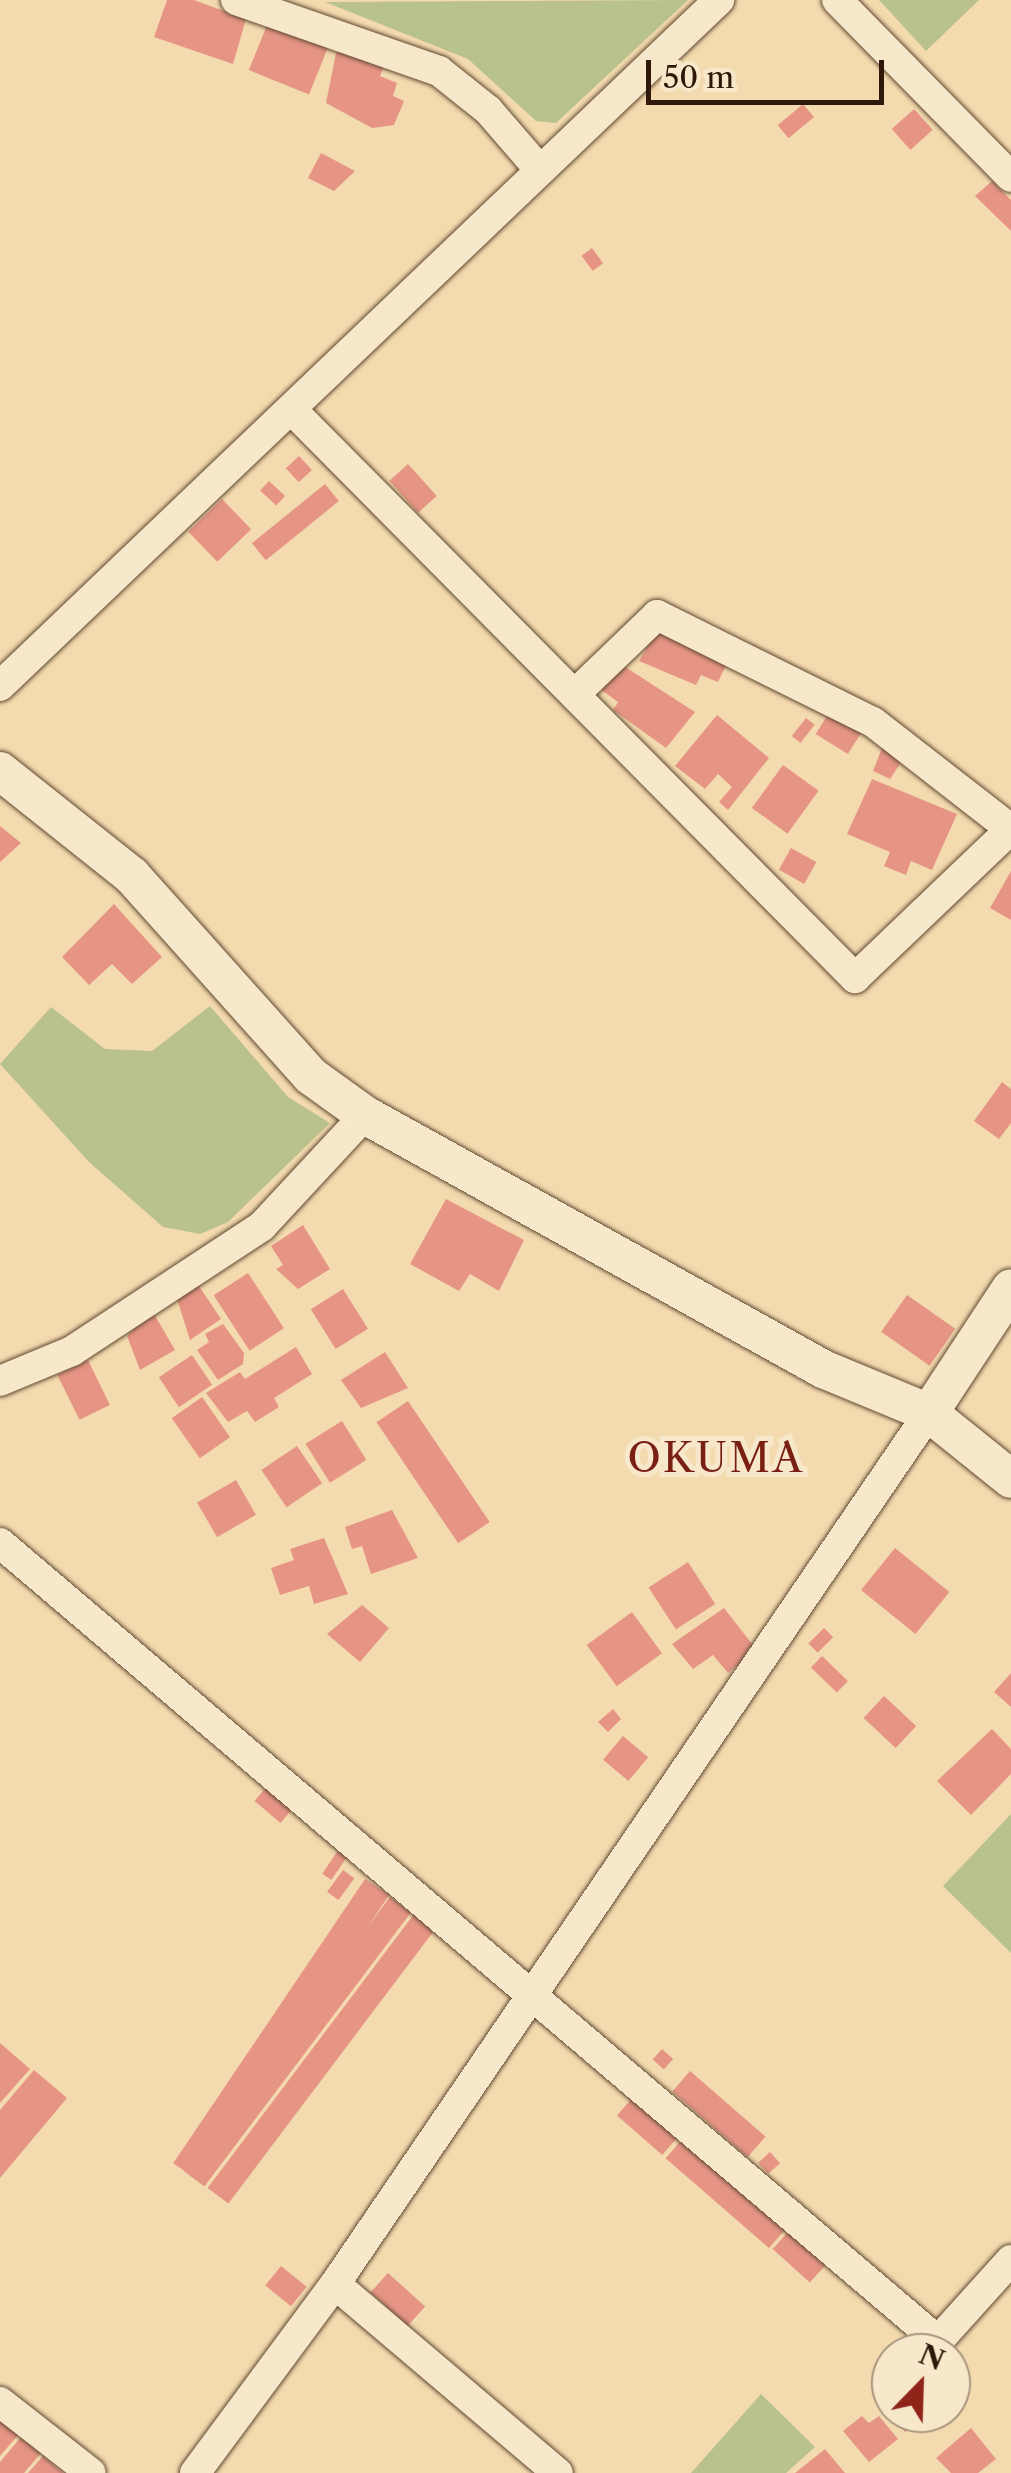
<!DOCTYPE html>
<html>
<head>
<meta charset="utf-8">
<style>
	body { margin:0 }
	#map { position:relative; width:1011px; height:2473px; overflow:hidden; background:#f4dbaf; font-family:"Libre Caslon Text",serif }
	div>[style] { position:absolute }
	.green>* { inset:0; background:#b9c18c }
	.building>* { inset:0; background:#e69585; transform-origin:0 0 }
	.roads { filter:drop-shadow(0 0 2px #604932) drop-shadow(0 0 2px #604932) }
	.minor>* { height:30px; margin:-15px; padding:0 15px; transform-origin:15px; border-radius:15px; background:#f8e8cb }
	.tertiary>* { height:38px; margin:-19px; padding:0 19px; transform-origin:19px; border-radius:19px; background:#f8e8cb }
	span { translate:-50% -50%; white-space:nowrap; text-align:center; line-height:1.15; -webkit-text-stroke:10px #f8e8cb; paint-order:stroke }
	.quarter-label { font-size:40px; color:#7a1f14; letter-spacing:2.5px }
	.north { position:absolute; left:871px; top:2333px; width:100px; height:100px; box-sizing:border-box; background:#f8e8cb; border:2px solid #a8957d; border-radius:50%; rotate:23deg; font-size:28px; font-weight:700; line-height:40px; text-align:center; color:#2f1809 }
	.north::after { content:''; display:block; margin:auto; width:35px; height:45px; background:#8f2418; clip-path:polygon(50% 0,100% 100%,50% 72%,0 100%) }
	.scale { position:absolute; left:646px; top:60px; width:238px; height:45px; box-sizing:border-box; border:5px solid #2f1809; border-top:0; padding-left:12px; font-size:30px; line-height:35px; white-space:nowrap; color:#2f1809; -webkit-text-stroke:8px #f8e8cb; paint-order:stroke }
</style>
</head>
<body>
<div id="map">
	<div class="green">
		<i style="clip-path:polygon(688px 0,556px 123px,536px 121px,468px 59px,325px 2px)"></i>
		<i style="clip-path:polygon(879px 0,979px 0,926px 51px)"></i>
		<i style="clip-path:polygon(210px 1006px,288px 1097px,330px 1123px,228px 1222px,200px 1234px,163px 1227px,89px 1162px,0 1064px,51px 1007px,105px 1049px,152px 1051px)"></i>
		<i style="clip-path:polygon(1011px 1814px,1011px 1953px,943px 1886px)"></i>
		<i style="clip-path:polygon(761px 2394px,815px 2447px,786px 2473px,691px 2473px)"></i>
	</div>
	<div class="building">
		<i style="clip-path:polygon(167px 0,194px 0,246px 19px,233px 64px,154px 37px)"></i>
		<i style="left:269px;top:20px;width:65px;height:54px;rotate:22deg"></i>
		<i style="clip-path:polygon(347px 47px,386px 62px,380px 76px,397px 83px,393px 96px,404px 101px,394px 125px,372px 128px,326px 103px,336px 53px)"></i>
		<i style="left:803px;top:104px;width:17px;height:33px;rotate:50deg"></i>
		<i style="left:914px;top:109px;width:28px;height:30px;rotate:48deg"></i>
		<i style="clip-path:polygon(321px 153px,355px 171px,334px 191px,308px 178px)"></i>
		<i style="clip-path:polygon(992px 181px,1011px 200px,1011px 231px,975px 196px)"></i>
		<i style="left:592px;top:248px;width:19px;height:13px;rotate:54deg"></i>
		<i style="left:299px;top:456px;width:19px;height:18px;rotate:47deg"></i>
		<i style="left:408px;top:464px;width:43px;height:25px;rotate:48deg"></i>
		<i style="left:269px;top:481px;width:22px;height:13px;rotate:43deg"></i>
		<i style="left:325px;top:484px;width:22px;height:94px;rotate:51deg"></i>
		<i style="left:222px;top:499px;width:42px;height:47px;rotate:46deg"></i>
		<i style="clip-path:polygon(658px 629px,729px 659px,718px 682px,701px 675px,696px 685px,639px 661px)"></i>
		<i style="clip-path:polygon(619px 663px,695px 712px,666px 748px,613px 710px,618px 702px,600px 689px)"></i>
		<i style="left:830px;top:711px;width:38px;height:27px;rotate:32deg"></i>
		<i style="clip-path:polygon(717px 715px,769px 758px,728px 810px,719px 802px,732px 787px,718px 774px,705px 789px,675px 766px)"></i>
		<i style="left:806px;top:718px;width:11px;height:23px;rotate:38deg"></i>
		<i style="clip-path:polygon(882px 748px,904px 758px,890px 779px,873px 771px)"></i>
		<i style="left:783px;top:765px;width:44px;height:53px;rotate:36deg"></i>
		<i style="clip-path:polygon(872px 779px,957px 814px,932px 870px,911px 861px,906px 875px,884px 866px,890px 852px,847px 834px)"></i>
		<i style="clip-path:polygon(0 826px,21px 843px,0 862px)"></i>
		<i style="left:791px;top:848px;width:29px;height:25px;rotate:29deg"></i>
		<i style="clip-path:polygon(1011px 871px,1011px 920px,990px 908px)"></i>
		<i style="clip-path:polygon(114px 904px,162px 957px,132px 984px,112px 964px,89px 985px,62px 957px)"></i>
		<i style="clip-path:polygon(1002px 1082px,1011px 1089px,1011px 1123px,999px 1139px,974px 1121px)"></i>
		<i style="clip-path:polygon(446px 1199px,524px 1240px,499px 1291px,470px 1274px,459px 1291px,410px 1264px)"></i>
		<i style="clip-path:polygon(303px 1225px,330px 1269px,298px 1289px,276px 1269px,283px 1265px,271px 1246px)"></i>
		<i style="left:248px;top:1273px;width:66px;height:41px;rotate:57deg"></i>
		<i style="clip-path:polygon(197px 1283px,221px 1319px,190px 1340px,176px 1296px)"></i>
		<i style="left:343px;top:1289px;width:47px;height:38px;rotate:58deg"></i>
		<i style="left:907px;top:1295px;width:59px;height:45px;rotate:35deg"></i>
		<i style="clip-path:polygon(150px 1307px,175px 1350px,140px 1370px,127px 1336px,135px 1328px,130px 1319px)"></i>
		<i style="clip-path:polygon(223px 1324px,244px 1353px,243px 1364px,218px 1380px,197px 1350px,209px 1342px,205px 1334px)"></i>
		<i style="clip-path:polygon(296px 1347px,312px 1374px,274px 1398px,279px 1407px,255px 1422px,247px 1411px,228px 1422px,206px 1393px,240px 1372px,245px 1379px)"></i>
		<i style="clip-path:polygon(385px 1352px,408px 1388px,361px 1408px,341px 1380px)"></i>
		<i style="left:192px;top:1355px;width:36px;height:40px;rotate:56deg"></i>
		<i style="left:88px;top:1360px;width:50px;height:34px;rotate:64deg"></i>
		<i style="left:202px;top:1397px;width:49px;height:37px;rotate:55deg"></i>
		<i style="left:408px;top:1401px;width:146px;height:38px;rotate:56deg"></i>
		<i style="left:342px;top:1421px;width:46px;height:43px;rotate:58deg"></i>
		<i style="left:297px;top:1446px;width:45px;height:43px;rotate:56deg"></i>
		<i style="left:236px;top:1480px;width:40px;height:45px;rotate:60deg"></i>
		<i style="clip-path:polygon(392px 1510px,418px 1558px,371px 1574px,362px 1546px,352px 1549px,345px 1527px)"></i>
		<i style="clip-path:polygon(324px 1538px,348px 1594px,314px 1604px,309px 1586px,280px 1595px,271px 1568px,294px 1560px,290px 1549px)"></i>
		<i style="left:895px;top:1548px;width:70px;height:54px;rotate:39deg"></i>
		<i style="left:688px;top:1562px;width:50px;height:47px;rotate:57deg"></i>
		<i style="clip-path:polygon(362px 1605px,389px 1628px,360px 1662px,327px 1634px)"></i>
		<i style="clip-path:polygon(724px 1608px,756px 1649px,728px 1673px,713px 1655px,693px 1669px,672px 1644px)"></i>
		<i style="left:632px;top:1612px;width:51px;height:56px;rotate:54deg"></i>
		<i style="left:824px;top:1628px;width:13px;height:22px;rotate:45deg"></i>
		<i style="left:822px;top:1656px;width:36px;height:16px;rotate:44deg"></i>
		<i style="clip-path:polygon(1011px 1673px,1011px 1707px,994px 1692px)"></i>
		<i style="left:884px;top:1696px;width:44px;height:30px;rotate:43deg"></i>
		<i style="clip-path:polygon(613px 1709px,621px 1719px,608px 1732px,598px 1722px)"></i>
		<i style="clip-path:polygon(992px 1729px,1011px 1749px,1011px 1774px,971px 1815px,937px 1781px)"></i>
		<i style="left:623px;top:1736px;width:33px;height:31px;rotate:40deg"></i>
		<i style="left:268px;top:1785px;width:34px;height:21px;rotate:40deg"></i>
		<i style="left:339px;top:1849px;width:11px;height:30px;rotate:34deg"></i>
		<i style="left:343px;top:1870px;width:14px;height:27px;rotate:36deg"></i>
		<i style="left:365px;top:1879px;width:29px;height:343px;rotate:34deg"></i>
		<i style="left:390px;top:1897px;width:26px;height:343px;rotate:37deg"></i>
		<i style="left:414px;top:1914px;width:26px;height:343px;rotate:37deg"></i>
		<i style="clip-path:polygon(0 2043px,30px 2069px,0 2103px)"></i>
		<i style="left:662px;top:2049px;width:15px;height:14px;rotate:42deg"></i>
		<i style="clip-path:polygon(34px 2070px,67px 2098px,0 2178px,0 2110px)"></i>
		<i style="left:690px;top:2071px;width:100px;height:27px;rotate:41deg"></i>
		<i style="left:634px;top:2096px;width:60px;height:26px;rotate:41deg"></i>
		<i style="left:684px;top:2137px;width:137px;height:28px;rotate:41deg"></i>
		<i style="left:770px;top:2152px;width:15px;height:16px;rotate:48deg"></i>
		<i style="left:788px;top:2232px;width:50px;height:23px;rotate:42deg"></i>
		<i style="left:281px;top:2266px;width:33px;height:25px;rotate:39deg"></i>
		<i style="left:388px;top:2273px;width:50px;height:26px;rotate:42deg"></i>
		<i style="clip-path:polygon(891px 2386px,891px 2413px,929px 2413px,905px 2432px,876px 2398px)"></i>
		<i style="clip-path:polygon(862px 2416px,869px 2423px,879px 2416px,898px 2439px,869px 2462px,843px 2431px)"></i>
		<i style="clip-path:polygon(0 2419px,19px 2434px,0 2456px)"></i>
		<i style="clip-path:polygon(971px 2428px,996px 2459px,978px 2473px,951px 2473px,936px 2458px)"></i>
		<i style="clip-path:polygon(21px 2437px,41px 2453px,24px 2473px,0 2473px,0 2462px)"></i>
		<i style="clip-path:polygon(825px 2449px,845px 2473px,795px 2473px)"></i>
		<i style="clip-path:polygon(43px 2456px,63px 2473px,28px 2473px)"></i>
	</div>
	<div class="roads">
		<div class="minor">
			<i style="left:236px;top:0;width:215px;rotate:19.3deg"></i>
			<i style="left:439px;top:71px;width:63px;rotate:38.5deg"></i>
			<i style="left:488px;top:110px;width:77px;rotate:49.2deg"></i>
			<i style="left:837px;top:0;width:248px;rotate:45.5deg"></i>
			<i style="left:292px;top:410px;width:800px;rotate:45.25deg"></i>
			<i style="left:855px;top:978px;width:216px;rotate:-43.7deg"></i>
			<i style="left:0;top:686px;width:994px;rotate:-43.65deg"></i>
			<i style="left:575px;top:694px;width:114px;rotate:-43.9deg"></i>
			<i style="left:657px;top:615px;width:241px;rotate:26.4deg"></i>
			<i style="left:873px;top:722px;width:172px;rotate:37.9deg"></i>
			<i style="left:0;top:1381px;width:78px;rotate:-22.6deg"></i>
			<i style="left:72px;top:1351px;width:227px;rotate:-33.3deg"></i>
			<i style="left:262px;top:1226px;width:151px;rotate:-47.1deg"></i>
			<i style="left:0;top:1543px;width:1232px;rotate:40.39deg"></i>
			<i style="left:938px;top:2341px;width:109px;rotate:-48deg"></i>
			<i style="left:335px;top:2284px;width:292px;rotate:40.3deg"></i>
			<i style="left:0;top:2402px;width:115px;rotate:38deg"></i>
			<i style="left:195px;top:2473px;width:235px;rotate:-53.5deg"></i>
			<i style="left:335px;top:2284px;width:1054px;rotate:-55.71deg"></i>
		</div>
		<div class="tertiary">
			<i style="left:0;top:771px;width:169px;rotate:38.5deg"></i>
			<i style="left:132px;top:876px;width:268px;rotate:48.2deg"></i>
			<i style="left:311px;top:1076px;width:67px;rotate:35.8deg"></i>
			<i style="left:365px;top:1115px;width:524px;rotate:29.01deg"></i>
			<i style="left:823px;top:1369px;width:115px;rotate:22.5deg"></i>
			<i style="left:929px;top:1413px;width:105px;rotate:38.8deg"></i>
			<i style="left:929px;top:1413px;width:149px;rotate:-56.7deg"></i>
		</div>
	</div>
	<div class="quarter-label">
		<span style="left:716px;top:1458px">OKUMA</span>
	</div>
	<div class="north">N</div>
	<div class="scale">50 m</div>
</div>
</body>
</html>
